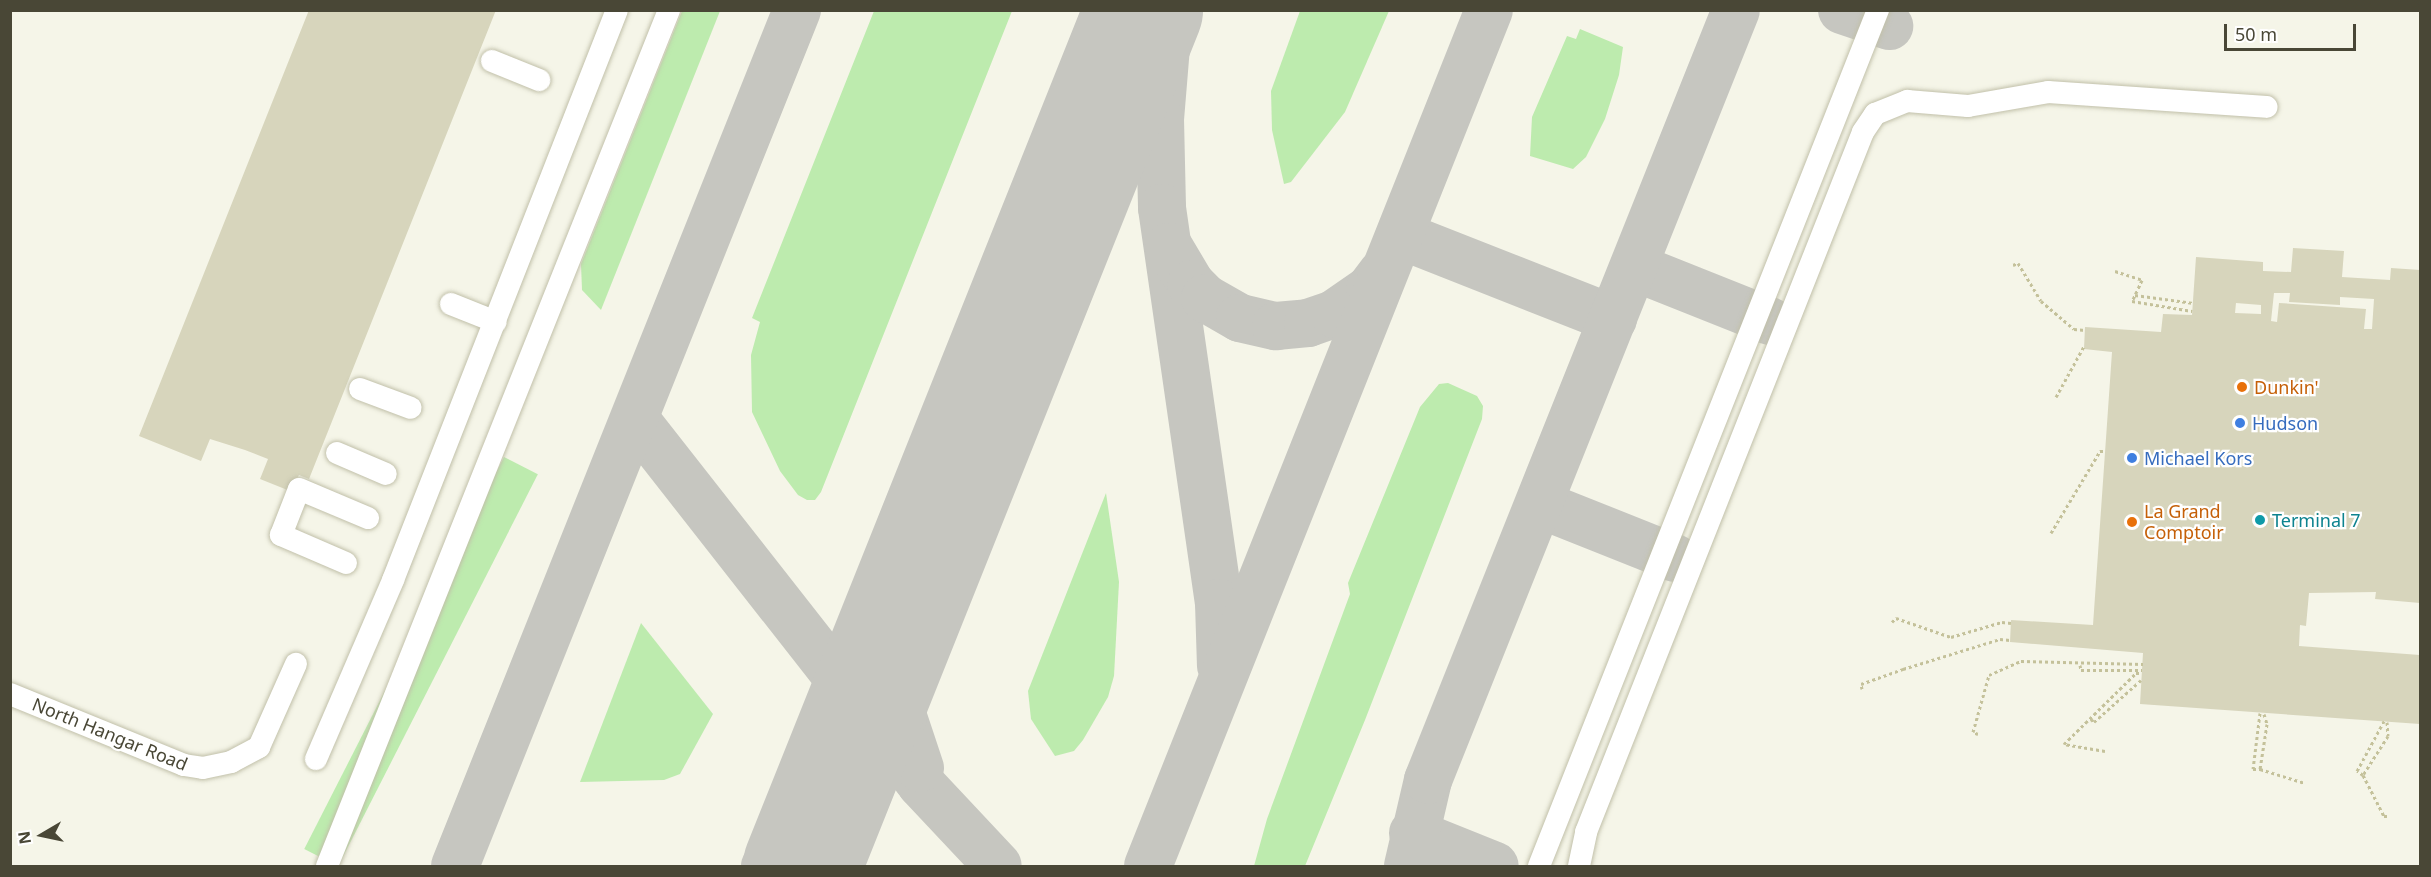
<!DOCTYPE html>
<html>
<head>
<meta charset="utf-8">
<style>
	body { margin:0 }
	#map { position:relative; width:2431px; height:877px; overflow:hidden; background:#f5f5e8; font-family:"Noto Sans",sans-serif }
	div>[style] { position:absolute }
	.green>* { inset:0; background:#bdebae; transform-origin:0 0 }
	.taxiway>* { height:48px; margin:-24px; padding:0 24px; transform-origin:24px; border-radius:24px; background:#c6c6c0 }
	.runway>* { height:118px; margin:-59px; padding:0 59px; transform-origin:59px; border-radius:59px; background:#c6c6c0 }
	.building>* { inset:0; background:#d7d5bc }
	.path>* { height:3px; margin-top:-1.5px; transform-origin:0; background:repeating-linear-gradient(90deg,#c4c19a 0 3px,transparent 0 6px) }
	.roads { filter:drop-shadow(0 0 2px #c1c0a9) drop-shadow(0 0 2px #c1c0a9) }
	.minor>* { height:22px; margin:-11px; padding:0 11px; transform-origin:11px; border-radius:11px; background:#fff }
	.dots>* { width:16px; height:16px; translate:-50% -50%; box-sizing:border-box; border:3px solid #fff; border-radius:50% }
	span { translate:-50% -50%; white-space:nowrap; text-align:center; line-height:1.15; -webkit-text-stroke:4.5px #fff; paint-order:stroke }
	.food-label { font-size:18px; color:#c56008 }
	.left { translate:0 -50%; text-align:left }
	.shop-label { font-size:18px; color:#366cbe }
	.culture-label { font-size:18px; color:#0d838f }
	.street-label { font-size:18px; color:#494736 }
	.frame { position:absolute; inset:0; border:12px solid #494736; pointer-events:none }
	.north { position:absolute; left:12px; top:805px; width:60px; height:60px; -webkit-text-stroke:4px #fff; paint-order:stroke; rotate:261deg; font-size:16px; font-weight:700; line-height:24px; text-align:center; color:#494736 }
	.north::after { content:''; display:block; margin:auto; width:21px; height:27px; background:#494736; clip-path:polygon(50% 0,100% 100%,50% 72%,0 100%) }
	.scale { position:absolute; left:2224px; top:24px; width:132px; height:27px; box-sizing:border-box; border:3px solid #494736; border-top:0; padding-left:8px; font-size:18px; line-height:21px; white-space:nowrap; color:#494736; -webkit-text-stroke:4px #fff; paint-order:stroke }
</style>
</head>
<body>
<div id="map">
	<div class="green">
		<i style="clip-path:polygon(682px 11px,720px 11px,601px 310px,582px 290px,581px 264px)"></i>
		<i style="clip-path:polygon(874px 11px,1012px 11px,821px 492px,815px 500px,807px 500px,798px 495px,780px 471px,752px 412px,751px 355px,760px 322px,752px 318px)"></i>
		<i style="clip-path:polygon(1300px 11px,1389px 11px,1345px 112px,1291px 182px,1284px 184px,1272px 130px,1271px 91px)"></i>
		<i style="clip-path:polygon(1580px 29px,1623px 47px,1619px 75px,1605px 119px,1586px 157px,1573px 169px,1530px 156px,1532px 117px,1567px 36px,1576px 39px)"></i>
		<i style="clip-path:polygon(1448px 383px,1477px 396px,1483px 406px,1482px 419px,1365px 720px,1305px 866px,1254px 866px,1267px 819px,1350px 594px,1348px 583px,1420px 407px,1439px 384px)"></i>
		<i style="left:504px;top:457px;width:38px;height:440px;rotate:27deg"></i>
		<i style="clip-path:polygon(1106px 493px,1119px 582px,1114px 676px,1108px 697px,1083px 740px,1074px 751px,1055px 756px,1031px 719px,1028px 691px)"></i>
		<i style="clip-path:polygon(641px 623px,713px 714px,680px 774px,664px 780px,580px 782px)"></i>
	</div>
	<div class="taxiway">
		<i style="left:1169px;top:10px;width:109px;rotate:94.7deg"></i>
		<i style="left:1160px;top:119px;width:89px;rotate:88.7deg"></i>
		<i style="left:1162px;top:208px;width:399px;rotate:81.8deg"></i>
		<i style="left:1219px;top:603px;width:63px;rotate:88.2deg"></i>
		<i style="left:1842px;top:10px;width:50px;rotate:18.8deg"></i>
		<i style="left:1400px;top:235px;width:229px;rotate:21.5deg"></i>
		<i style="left:1169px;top:247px;width:43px;rotate:59.3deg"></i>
		<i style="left:1191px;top:284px;width:20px;rotate:45deg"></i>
		<i style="left:1205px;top:298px;width:40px;rotate:29.7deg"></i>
		<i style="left:1240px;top:318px;width:37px;rotate:13deg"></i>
		<i style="left:1276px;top:326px;width:32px;rotate:-5deg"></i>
		<i style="left:1308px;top:323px;width:28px;rotate:-19deg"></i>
		<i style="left:1334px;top:314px;width:44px;rotate:-34.8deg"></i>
		<i style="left:1370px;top:289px;width:20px;rotate:-53deg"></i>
		<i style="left:1634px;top:267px;width:146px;rotate:21.7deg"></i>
		<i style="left:635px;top:419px;width:464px;rotate:51.9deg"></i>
		<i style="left:921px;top:784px;width:112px;rotate:46.8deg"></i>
		<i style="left:1539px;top:504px;width:146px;rotate:21.7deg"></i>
		<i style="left:920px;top:768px;width:54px;rotate:-108.4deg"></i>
		<i style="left:903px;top:717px;width:72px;rotate:-91.6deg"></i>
		<i style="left:901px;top:645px;width:32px;rotate:-77deg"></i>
		<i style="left:908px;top:614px;width:179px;rotate:-69deg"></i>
		<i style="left:1413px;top:833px;width:88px;rotate:21.9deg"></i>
		<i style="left:455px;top:866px;width:922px;rotate:-68.22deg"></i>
		<i style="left:765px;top:866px;width:38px;rotate:-30deg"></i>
		<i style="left:798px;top:847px;width:18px;rotate:-52deg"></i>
		<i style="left:809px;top:833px;width:157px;rotate:-67.9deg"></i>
		<i style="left:1148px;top:866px;width:921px;rotate:-68.28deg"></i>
		<i style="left:1408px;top:866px;width:88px;rotate:-76.9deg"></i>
		<i style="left:1428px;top:780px;width:829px;rotate:-68.2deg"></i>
	</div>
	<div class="runway">
		<i style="left:802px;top:866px;width:922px;rotate:-68.22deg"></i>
	</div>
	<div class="building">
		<i style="clip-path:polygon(309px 10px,496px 10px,309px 479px,299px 475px,290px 491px,260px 479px,268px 459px,245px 450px,210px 439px,201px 461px,139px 436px)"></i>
		<i style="clip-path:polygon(evenodd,2293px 248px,2344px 251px,2342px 277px,2390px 280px,2391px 268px,2420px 270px,2420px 603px,2375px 599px,2376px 592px,2309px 593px,2306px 626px,2300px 625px,2299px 646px,2420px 655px,2420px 724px,2140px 704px,2143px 653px,2010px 642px,2011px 620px,2093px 625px,2112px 352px,2084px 349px,2085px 327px,2161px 332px,2163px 314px,2192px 315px,2196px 257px,2263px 262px,2263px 271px,2291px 272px,2293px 248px,2274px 293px,2290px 293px,2289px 302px,2340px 305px,2340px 297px,2374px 299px,2372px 329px,2364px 329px,2366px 309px,2279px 303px,2277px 322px,2271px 321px,2274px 293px,2293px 248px,2236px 303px,2261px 305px,2261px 314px,2235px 313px,2236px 303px)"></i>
	</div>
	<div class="path">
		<i style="left:2013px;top:265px;width:5px;rotate:-22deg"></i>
		<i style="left:2018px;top:263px;width:44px;rotate:58.8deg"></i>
		<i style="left:2041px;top:301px;width:43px;rotate:40.3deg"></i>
		<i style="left:2074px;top:329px;width:11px;rotate:5deg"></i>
		<i style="left:2115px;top:271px;width:28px;rotate:18deg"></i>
		<i style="left:2142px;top:280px;width:23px;rotate:115deg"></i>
		<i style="left:2132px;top:301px;width:61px;rotate:9.5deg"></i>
		<i style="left:2135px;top:295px;width:59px;rotate:7.9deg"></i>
		<i style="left:2056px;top:397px;width:58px;rotate:-61.2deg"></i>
		<i style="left:2051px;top:533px;width:96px;rotate:-59.1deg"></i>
		<i style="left:2100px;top:451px;width:5px"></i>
		<i style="left:1892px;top:622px;width:6px;rotate:-45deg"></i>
		<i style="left:1896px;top:618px;width:58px;rotate:19.1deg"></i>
		<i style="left:1951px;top:637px;width:53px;rotate:-16.4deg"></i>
		<i style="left:2002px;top:622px;width:9px;rotate:6deg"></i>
		<i style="left:2080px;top:665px;width:5px;rotate:79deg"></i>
		<i style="left:2081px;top:670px;width:61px"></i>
		<i style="left:1862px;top:689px;width:5px;rotate:-101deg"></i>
		<i style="left:1861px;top:684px;width:45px;rotate:-19.7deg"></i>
		<i style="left:1903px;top:669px;width:102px;rotate:-17.2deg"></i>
		<i style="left:2000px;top:639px;width:10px;rotate:6deg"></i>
		<i style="left:2260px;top:713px;width:56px;rotate:97.1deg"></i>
		<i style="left:2253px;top:769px;width:7px"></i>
		<i style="left:2264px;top:714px;width:10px;rotate:73deg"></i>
		<i style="left:2267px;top:724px;width:46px;rotate:98.8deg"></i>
		<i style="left:2260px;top:769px;width:47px;rotate:17.3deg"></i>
		<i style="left:2091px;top:719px;width:4px;rotate:45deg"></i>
		<i style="left:2094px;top:722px;width:63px;rotate:-41.8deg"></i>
		<i style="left:2387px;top:722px;width:14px;rotate:86deg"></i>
		<i style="left:2388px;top:736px;width:46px;rotate:122.7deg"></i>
		<i style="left:2363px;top:775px;width:46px;rotate:62.9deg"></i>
		<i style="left:2384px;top:816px;width:6px"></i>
		<i style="left:1978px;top:734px;width:5px;rotate:-158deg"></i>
		<i style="left:1973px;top:732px;width:59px;rotate:-74.3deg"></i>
		<i style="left:1989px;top:675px;width:35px;rotate:-24deg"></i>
		<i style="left:2021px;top:661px;width:122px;rotate:1.4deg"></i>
		<i style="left:2105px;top:751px;width:42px;rotate:-170.3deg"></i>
		<i style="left:2064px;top:744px;width:101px;rotate:-44.6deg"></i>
		<i style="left:2136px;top:673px;width:6px"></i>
		<i style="left:2363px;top:775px;width:7px;rotate:-146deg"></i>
		<i style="left:2357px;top:771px;width:57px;rotate:-61.6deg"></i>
	</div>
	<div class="roads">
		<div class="minor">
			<i style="left:492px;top:61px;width:51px;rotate:22deg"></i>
			<i style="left:451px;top:304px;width:48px;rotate:21.8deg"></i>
			<i style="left:360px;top:389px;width:54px;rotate:20.4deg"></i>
			<i style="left:337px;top:453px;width:53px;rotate:23.2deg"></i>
			<i style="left:346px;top:563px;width:71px;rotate:-156.7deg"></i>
			<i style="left:281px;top:535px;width:49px;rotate:-68.6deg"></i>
			<i style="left:299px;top:489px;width:75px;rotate:22.8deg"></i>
			<i style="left:10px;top:694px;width:188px;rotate:22.2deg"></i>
			<i style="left:184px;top:765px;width:19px;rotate:9deg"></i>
			<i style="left:203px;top:768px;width:29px;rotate:-12deg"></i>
			<i style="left:231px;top:762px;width:32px;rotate:-28deg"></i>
			<i style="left:259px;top:747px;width:91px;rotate:-66deg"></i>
			<i style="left:316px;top:759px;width:195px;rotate:-66.7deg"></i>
			<i style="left:393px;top:580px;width:612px;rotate:-68.55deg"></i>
			<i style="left:327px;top:866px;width:922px;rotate:-68.22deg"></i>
			<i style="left:1539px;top:866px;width:921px;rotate:-68.4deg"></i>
			<i style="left:1579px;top:866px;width:35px;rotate:-78deg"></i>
			<i style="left:1586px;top:832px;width:753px;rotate:-68.41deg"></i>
			<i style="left:1863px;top:132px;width:22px;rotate:-56deg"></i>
			<i style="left:1875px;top:114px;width:35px;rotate:-22deg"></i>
			<i style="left:1907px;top:101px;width:61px;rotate:4.7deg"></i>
			<i style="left:1968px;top:106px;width:81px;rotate:-9.9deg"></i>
			<i style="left:2048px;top:92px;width:219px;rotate:3.9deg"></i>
		</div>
	</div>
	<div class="dots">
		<i style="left:2242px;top:387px;background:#e8710a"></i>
		<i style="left:2240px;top:423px;background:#3f7fe0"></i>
		<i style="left:2132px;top:458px;background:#3f7fe0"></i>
		<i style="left:2260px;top:520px;background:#0f9aa8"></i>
		<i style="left:2132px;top:522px;background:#e8710a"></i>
	</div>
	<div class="food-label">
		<span class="left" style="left:2254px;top:387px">Dunkin'</span>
		<span class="left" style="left:2144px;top:522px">La Grand<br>Comptoir</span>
	</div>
	<div class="shop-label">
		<span class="left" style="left:2252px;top:423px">Hudson</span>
		<span class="left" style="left:2144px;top:458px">Michael Kors</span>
	</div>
	<div class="culture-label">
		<span class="left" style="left:2272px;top:520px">Terminal 7</span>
	</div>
	<div class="street-label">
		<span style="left:110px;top:734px;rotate:22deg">North Hangar Road</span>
	</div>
	<div class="frame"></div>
	<div class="north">N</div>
	<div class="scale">50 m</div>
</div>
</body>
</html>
